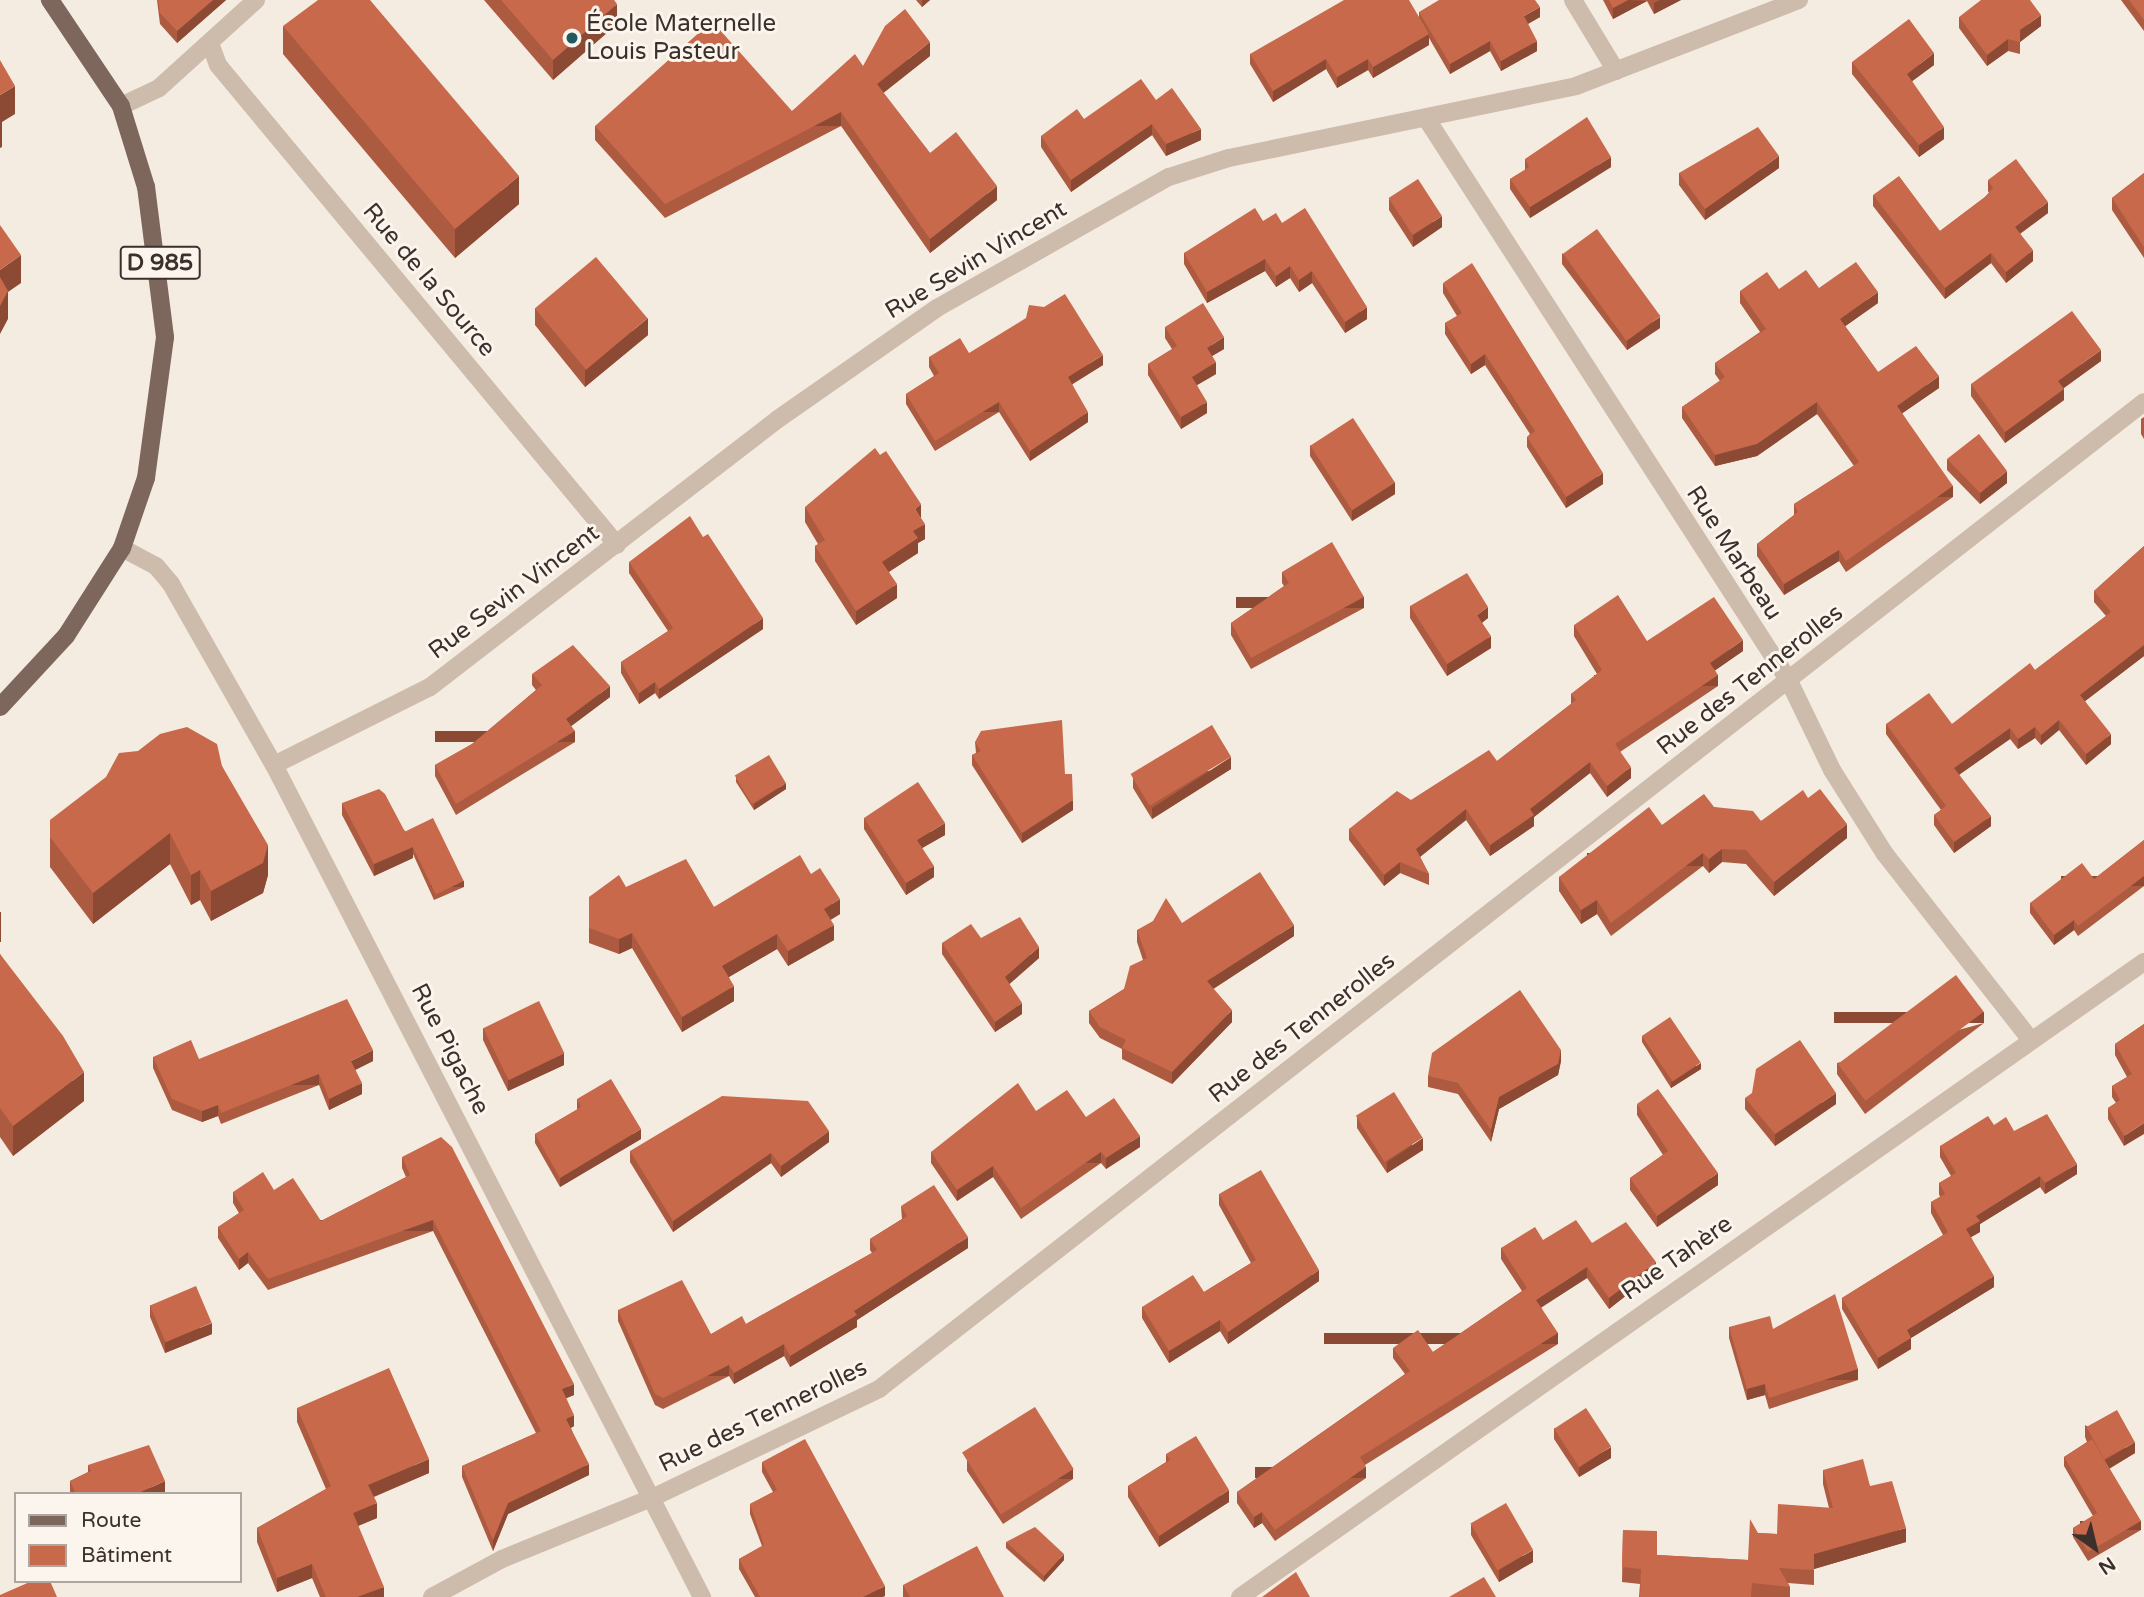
<!DOCTYPE html>
<html>
<head>
<meta charset="utf-8">
<style>
	body { margin:0 }
	#map { position:relative; width:2144px; height:1597px; overflow:hidden; background:#f4ebe1; font-family:"Varela Round",sans-serif }
	div>[style] { position:absolute }
	.service>* { height:18px; margin:-9px; padding:0 9px; transform-origin:9px; border-radius:9px; background:#cdbbac }
	.minor>* { height:18px; margin:-9px; padding:0 9px; transform-origin:9px; border-radius:9px; background:#cdbbac }
	.primary>* { height:18px; margin:-9px; padding:0 9px; transform-origin:9px; border-radius:9px; background:#7d675c }
	.wall>* { inset:0; background:#ac5a40 }
	.shaded-wall>* { inset:0; background:#8c4a34; transform-origin:0 0 }
	.building>* { inset:0; background:#c8694b; transform-origin:0 0 }
	.dots>* { width:19px; height:19px; translate:-50% -50%; box-sizing:border-box; border:4px solid #fbf5ee; border-radius:50% }
	span { translate:-50% -50%; white-space:nowrap; text-align:center; line-height:1.15; -webkit-text-stroke:6px #fbf5ee; paint-order:stroke }
	.shield-label span { padding:2px 5px; background:#fbf5ee; border:2px solid; border-radius:5px; -webkit-text-stroke-width:0 }
	.shield-label { font-size:23px; color:#3b302b; font-weight:700 }
	.poi-label { font-size:24px; color:#3b302b }
	.left { translate:0 -50%; text-align:left }
	.street-label { font-size:24px; color:#3b302b }
	.legend { position:absolute; left:14px; top:1492px; width:228px; height:91px; box-sizing:border-box; background:#fbf5ee; border:2px solid #aea6a0; margin:0; padding:9px 12px; list-style:none; font-size:21px; color:#3b302b }
	.legend li { display:flex; align-items:center; gap:14px; height:35px }
	.legend b { width:35px; border:2px solid #aea6a0 }
	.north { position:absolute; left:2060px; top:1513px; width:70px; height:70px; -webkit-text-stroke:5px #fbf5ee; paint-order:stroke; rotate:146deg; font-size:19px; font-weight:700; line-height:28px; text-align:center; color:#3b302b }
	.north::after { content:''; display:block; margin:auto; width:24px; height:32px; background:#3b302b; clip-path:polygon(50% 0,100% 100%,50% 72%,0 100%) }
</style>
</head>
<body>
<div id="map">
	<div class="service">
		<i style="left:1573px;top:0;width:83px;rotate:58.8deg"></i>
	</div>
	<div class="minor">
		<i style="left:210px;top:43px;width:23px;rotate:70deg"></i>
		<i style="left:218px;top:65px;width:624px;rotate:50.26deg"></i>
		<i style="left:121px;top:106px;width:42px;rotate:-25.3deg"></i>
		<i style="left:159px;top:88px;width:131px;rotate:-42.2deg"></i>
		<i style="left:1428px;top:121px;width:666px;rotate:57.19deg"></i>
		<i style="left:1789px;top:681px;width:99px;rotate:64.2deg"></i>
		<i style="left:1832px;top:770px;width:99px;rotate:57.8deg"></i>
		<i style="left:1885px;top:854px;width:235px;rotate:51.9deg"></i>
		<i style="left:122px;top:548px;width:38px;rotate:28deg"></i>
		<i style="left:156px;top:566px;width:23px;rotate:50deg"></i>
		<i style="left:171px;top:584px;width:208px;rotate:60.4deg"></i>
		<i style="left:274px;top:765px;width:936px;rotate:62.78deg"></i>
		<i style="left:274px;top:765px;width:174px;rotate:-26.6deg"></i>
		<i style="left:430px;top:687px;width:439px;rotate:-37.6deg"></i>
		<i style="left:778px;top:419px;width:194px;rotate:-34.9deg"></i>
		<i style="left:937px;top:308px;width:266px;rotate:-29.5deg"></i>
		<i style="left:1169px;top:177px;width:63px;rotate:-17.6deg"></i>
		<i style="left:1229px;top:158px;width:354px;rotate:-11.7deg"></i>
		<i style="left:1576px;top:86px;width:239px;rotate:-21.1deg"></i>
		<i style="left:432px;top:1597px;width:80px;rotate:-28.5deg"></i>
		<i style="left:502px;top:1559px;width:164px;rotate:-22.2deg"></i>
		<i style="left:654px;top:1497px;width:250px;rotate:-25.6deg"></i>
		<i style="left:879px;top:1389px;width:1604px;rotate:-37.96deg"></i>
		<i style="left:1240px;top:1597px;width:1105px;rotate:-35.09deg"></i>
	</div>
	<div class="primary">
		<i style="left:0;top:707px;width:97px;rotate:-47.1deg"></i>
		<i style="left:66px;top:636px;width:104px;rotate:-57.5deg"></i>
		<i style="left:122px;top:548px;width:74px;rotate:-71.1deg"></i>
		<i style="left:146px;top:478px;width:142px;rotate:-82.3deg"></i>
		<i style="left:165px;top:337px;width:151px;rotate:-97.2deg"></i>
		<i style="left:146px;top:187px;width:85px;rotate:-107.2deg"></i>
		<i style="left:121px;top:106px;width:128px;rotate:-123.8deg"></i>
	</div>
	<div class="wall">
		<i style="clip-path:polygon(157px 0,226px 0,177px 43px,160px 24px)"></i>
		<i style="clip-path:polygon(484px 0,614px 0,617px 24px,553px 80px)"></i>
		<i style="clip-path:polygon(916px 0,930px 0,922px 7px)"></i>
		<i style="clip-path:polygon(1603px 0,1681px 0,1654px 14px,1647px 1px,1613px 19px)"></i>
		<i style="clip-path:polygon(2121px 0,2144px 0,2144px 31px)"></i>
		<i style="clip-path:polygon(1419px 12px,1540px 17px,1528px 24px,1537px 51px,1501px 71px,1490px 51px,1450px 74px,1429px 38px,1429px 45px,1373px 78px,1368px 70px,1337px 88px,1326px 69px,1273px 102px,1250px 64px,1250px 54px,1419px 18px)"></i>
		<i style="clip-path:polygon(1959px 17px,2041px 26px,2020px 42px,2020px 54px,2008px 51px,1987px 66px,1959px 28px)"></i>
		<i style="clip-path:polygon(283px 26px,519px 204px,455px 258px,283px 54px)"></i>
		<i style="clip-path:polygon(930px 56px,883px 93px,930px 153px,997px 200px,930px 253px,841px 126px,665px 218px,595px 140px,595px 126px,792px 111px,863px 66px)"></i>
		<i style="clip-path:polygon(1852px 62px,1934px 65px,1912px 81px,1944px 139px,1919px 157px,1852px 74px)"></i>
		<i style="clip-path:polygon(1156px 100px,1201px 140px,1166px 156px,1152px 135px,1071px 192px,1041px 147px,1041px 136px,1084px 119px)"></i>
		<i style="clip-path:polygon(1525px 159px,1611px 167px,1530px 218px,1510px 189px,1510px 179px,1525px 170px)"></i>
		<i style="clip-path:polygon(1779px 168px,1705px 220px,1679px 185px,1679px 173px)"></i>
		<i style="clip-path:polygon(2144px 173px,2144px 258px,2112px 210px,2112px 198px)"></i>
		<i style="clip-path:polygon(1988px 180px,2048px 213px,2020px 234px,2033px 261px,2006px 283px,1991px 263px,1945px 299px,1873px 206px,1873px 195px,1940px 231px,1985px 197px,1989px 193px,1988px 191px)"></i>
		<i style="clip-path:polygon(1389px 199px,1442px 227px,1413px 247px,1389px 210px)"></i>
		<i style="clip-path:polygon(1263px 221px,1282px 223px,1367px 319px,1345px 333px,1312px 283px,1299px 292px,1290px 278px,1276px 287px,1265px 271px,1207px 303px,1184px 264px,1184px 253px)"></i>
		<i style="clip-path:polygon(1562px 253px,1660px 328px,1627px 350px,1562px 264px)"></i>
		<i style="clip-path:polygon(1443px 283px,1603px 484px,1566px 508px,1527px 447px,1527px 437px,1530px 434px,1485px 365px,1471px 374px,1445px 334px,1445px 323px,1457px 316px,1443px 293px)"></i>
		<i style="clip-path:polygon(1819px 288px,1878px 303px,1845px 326px,1878px 372px,1939px 388px,1902px 413px,1953px 497px,1846px 572px,1839px 561px,1784px 595px,1757px 556px,1757px 544px,1794px 515px,1794px 504px,1854px 466px,1817px 414px,1757px 456px,1715px 466px,1682px 418px,1682px 407px,1720px 381px,1715px 374px,1715px 363px,1760px 332px,1740px 303px,1740px 291px)"></i>
		<i style="clip-path:polygon(535px 308px,648px 335px,585px 387px,535px 325px)"></i>
		<i style="clip-path:polygon(1165px 327px,1224px 349px,1212px 356px,1216px 374px,1197px 385px,1207px 413px,1181px 429px,1148px 375px,1148px 364px,1172px 349px,1165px 338px)"></i>
		<i style="clip-path:polygon(969px 353px,1103px 365px,1072px 384px,1088px 422px,1030px 461px,999px 412px,935px 451px,906px 404px,906px 394px,934px 376px,929px 367px,929px 357px)"></i>
		<i style="clip-path:polygon(2101px 361px,2064px 388px,2064px 400px,2005px 443px,1971px 396px,1971px 384px)"></i>
		<i style="clip-path:polygon(2144px 417px,2144px 439px,2141px 434px,2141px 419px)"></i>
		<i style="clip-path:polygon(1310px 445px,1395px 494px,1352px 521px,1310px 456px)"></i>
		<i style="clip-path:polygon(1947px 459px,2007px 483px,1980px 504px,1947px 470px)"></i>
		<i style="clip-path:polygon(805px 507px,921px 519px,925px 539px,918px 543px,918px 553px,889px 572px,897px 598px,856px 625px,815px 561px,815px 546px,818px 544px,805px 522px)"></i>
		<i style="clip-path:polygon(2144px 546px,2144px 656px,2085px 701px,2111px 744px,2086px 765px,2059px 730px,2041px 745px,2035px 738px,2018px 749px,2010px 739px,1959px 775px,1991px 826px,1954px 853px,1934px 825px,1934px 815px,1941px 810px,1886px 734px,1886px 724px,1952px 724px,2035px 670px,2106px 616px,2094px 602px,2094px 591px)"></i>
		<i style="clip-path:polygon(629px 562px,763px 629px,659px 699px,655px 693px,639px 704px,621px 673px,621px 662px,668px 631px,629px 573px)"></i>
		<i style="clip-path:polygon(1282px 572px,1364px 608px,1251px 669px,1231px 635px,1231px 623px,1284px 586px,1282px 583px)"></i>
		<i style="clip-path:polygon(1410px 606px,1488px 618px,1482px 623px,1491px 648px,1447px 676px,1410px 618px)"></i>
		<i style="clip-path:polygon(1574px 625px,1647px 641px,1743px 651px,1715px 670px,1718px 686px,1620px 752px,1631px 778px,1607px 797px,1590px 773px,1534px 817px,1534px 826px,1490px 856px,1466px 820px,1420px 857px,1429px 874px,1429px 885px,1400px 873px,1384px 886px,1349px 840px,1349px 829px,1497px 761px,1571px 704px,1571px 694px,1597px 674px,1574px 636px)"></i>
		<i style="clip-path:polygon(532px 674px,610px 697px,571px 726px,575px 742px,456px 815px,435px 776px,435px 765px,472px 744px,536px 690px,532px 685px)"></i>
		<i style="clip-path:polygon(975px 742px,1065px 774px,1073px 810px,1022px 843px,972px 765px,972px 755px,976px 753px)"></i>
		<i style="clip-path:polygon(222px 766px,268px 875px,263px 893px,211px 921px,200px 900px,191px 905px,170px 864px,93px 924px,50px 867px,50px 820px)"></i>
		<i style="clip-path:polygon(1231px 769px,1152px 819px,1133px 788px,1133px 777px)"></i>
		<i style="clip-path:polygon(736px 777px,786px 789px,754px 810px,736px 782px)"></i>
		<i style="clip-path:polygon(1808px 798px,1847px 838px,1774px 896px,1746px 864px,1722px 862px,1709px 873px,1703px 866px,1611px 936px,1597px 914px,1581px 924px,1559px 891px,1559px 877px,1662px 825px,1714px 807px,1761px 821px)"></i>
		<i style="clip-path:polygon(342px 803px,404px 830px,464px 887px,434px 900px,413px 854px,413px 858px,374px 876px,342px 815px)"></i>
		<i style="clip-path:polygon(864px 818px,945px 835px,922px 848px,934px 877px,906px 895px,864px 829px)"></i>
		<i style="clip-path:polygon(2144px 840px,2144px 886px,2078px 936px,2074px 930px,2054px 945px,2030px 913px,2030px 903px,2094px 879px)"></i>
		<i style="clip-path:polygon(811px 874px,840px 914px,830px 920px,834px 940px,788px 966px,777px 949px,729px 977px,734px 1001px,682px 1032px,632px 948px,619px 954px,589px 943px,589px 897px,626px 887px,714px 907px)"></i>
		<i style="clip-path:polygon(1182px 923px,1294px 936px,1213px 989px,1232px 1022px,1172px 1084px,1122px 1059px,1122px 1049px,1100px 1038px,1089px 1023px,1089px 1011px,1124px 989px,1143px 960px,1137px 942px,1137px 930px)"></i>
		<i style="clip-path:polygon(981px 938px,1039px 958px,1009px 984px,1022px 1014px,995px 1032px,942px 954px,942px 943px)"></i>
		<i style="clip-path:polygon(0 954px,84px 1101px,13px 1156px,0 1137px)"></i>
		<i style="clip-path:polygon(1984px 1023px,1865px 1114px,1837px 1074px,1837px 1063px)"></i>
		<i style="clip-path:polygon(2144px 1024px,2124px 1146px,2108px 1119px,2108px 1108px,2116px 1103px,2112px 1097px,2112px 1086px,2127px 1077px,2115px 1055px,2115px 1044px)"></i>
		<i style="clip-path:polygon(483px 1028px,564px 1065px,508px 1091px,483px 1040px)"></i>
		<i style="clip-path:polygon(1642px 1036px,1701px 1069px,1671px 1088px,1642px 1042px)"></i>
		<i style="clip-path:polygon(153px 1057px,199px 1059px,373px 1061px,355px 1070px,362px 1094px,329px 1110px,319px 1085px,221px 1124px,218px 1116px,202px 1122px,172px 1110px,153px 1068px)"></i>
		<i style="clip-path:polygon(1561px 1061px,1558px 1075px,1499px 1109px,1491px 1142px,1458px 1094px,1428px 1087px,1428px 1076px)"></i>
		<i style="clip-path:polygon(1745px 1098px,1836px 1104px,1775px 1146px,1745px 1109px)"></i>
		<i style="clip-path:polygon(577px 1099px,641px 1139px,560px 1187px,535px 1143px,535px 1134px,577px 1110px)"></i>
		<i style="clip-path:polygon(1637px 1104px,1718px 1185px,1657px 1227px,1630px 1190px,1630px 1178px,1663px 1155px,1637px 1115px)"></i>
		<i style="clip-path:polygon(1036px 1111px,1086px 1117px,1140px 1147px,1106px 1169px,1101px 1163px,1021px 1219px,993px 1177px,957px 1201px,931px 1163px,931px 1152px)"></i>
		<i style="clip-path:polygon(1357px 1117px,1423px 1150px,1387px 1173px,1357px 1128px)"></i>
		<i style="clip-path:polygon(1994px 1125px,2014px 1131px,2077px 1174px,2045px 1194px,2040px 1187px,1980px 1224px,1980px 1232px,1971px 1237px,1994px 1287px,1911px 1338px,1911px 1349px,1878px 1369px,1842px 1309px,1842px 1298px,1943px 1235px,1931px 1213px,1931px 1202px,1940px 1197px,1939px 1194px,1939px 1183px,1951px 1176px,1940px 1157px,1940px 1146px)"></i>
		<i style="clip-path:polygon(829px 1142px,781px 1177px,771px 1163px,673px 1232px,630px 1162px,630px 1151px)"></i>
		<i style="clip-path:polygon(402px 1157px,574px 1395px,566px 1398px,574px 1426px,571px 1428px,589px 1475px,508px 1514px,493px 1551px,462px 1477px,462px 1466px,536px 1433px,433px 1231px,268px 1290px,248px 1263px,239px 1270px,218px 1238px,218px 1227px,239px 1213px,233px 1203px,233px 1192px,274px 1190px,321px 1221px,406px 1177px,402px 1168px)"></i>
		<i style="clip-path:polygon(1219px 1194px,1319px 1281px,1228px 1344px,1220px 1331px,1169px 1363px,1142px 1318px,1142px 1307px,1204px 1292px,1251px 1263px,1219px 1205px)"></i>
		<i style="clip-path:polygon(901px 1206px,968px 1248px,857px 1320px,857px 1327px,790px 1367px,784px 1356px,734px 1384px,729px 1376px,663px 1409px,655px 1405px,618px 1321px,618px 1310px,711px 1334px,746px 1324px,872px 1253px,870px 1250px,870px 1239px,902px 1219px)"></i>
		<i style="clip-path:polygon(1543px 1240px,1592px 1243px,1656px 1272px,1609px 1309px,1587px 1278px,1541px 1307px,1558px 1344px,1365px 1465px,1366px 1478px,1275px 1541px,1262px 1523px,1254px 1528px,1237px 1503px,1237px 1492px,1405px 1374px,1393px 1358px,1393px 1348px,1433px 1352px,1522px 1291px,1501px 1259px,1501px 1248px)"></i>
		<i style="clip-path:polygon(150px 1305px,212px 1334px,165px 1353px,150px 1317px)"></i>
		<i style="clip-path:polygon(1729px 1327px,1773px 1329px,1858px 1380px,1769px 1409px,1765px 1395px,1747px 1400px,1729px 1338px)"></i>
		<i style="clip-path:polygon(297px 1408px,429px 1473px,374px 1497px,377px 1518px,358px 1526px,384px 1597px,320px 1597px,312px 1578px,277px 1592px,257px 1542px,257px 1528px,326px 1489px,297px 1422px)"></i>
		<i style="clip-path:polygon(2085px 1425px,2135px 1453px,2109px 1469px,2141px 1530px,2088px 1561px,2073px 1537px,2073px 1528px,2093px 1516px,2064px 1466px,2064px 1457px,2087px 1442px,2085px 1437px)"></i>
		<i style="clip-path:polygon(1554px 1428px,1611px 1458px,1579px 1477px,1554px 1439px)"></i>
		<i style="clip-path:polygon(1166px 1454px,1229px 1502px,1159px 1547px,1128px 1497px,1128px 1486px,1166px 1462px)"></i>
		<i style="clip-path:polygon(967px 1460px,1073px 1479px,1003px 1524px,967px 1471px)"></i>
		<i style="clip-path:polygon(762px 1462px,885px 1596px,882px 1597px,755px 1597px,739px 1569px,739px 1559px,762px 1546px,750px 1514px,750px 1504px,773px 1492px,762px 1472px)"></i>
		<i style="clip-path:polygon(88px 1465px,165px 1493px,163px 1494px,70px 1494px,70px 1481px,88px 1472px)"></i>
		<i style="clip-path:polygon(1823px 1470px,1870px 1486px,1906px 1542px,1814px 1569px,1814px 1585px,1788px 1583px,1790px 1587px,1790px 1597px,1639px 1597px,1640px 1584px,1622px 1582px,1623px 1530px,1657px 1555px,1748px 1560px,1758px 1533px,1777px 1534px,1829px 1508px,1823px 1484px)"></i>
		<i style="clip-path:polygon(1471px 1524px,1533px 1562px,1499px 1582px,1471px 1535px)"></i>
		<i style="clip-path:polygon(1006px 1542px,1064px 1560px,1044px 1582px,1006px 1548px)"></i>
		<i style="clip-path:polygon(903px 1585px,1004px 1597px,903px 1597px)"></i>
	</div>
	<div class="shaded-wall">
		<i style="clip-path:polygon(213px 0,226px 0,177px 43px,177px 31px)"></i>
		<i style="clip-path:polygon(922px 0,930px 0,922px 7px)"></i>
		<i style="clip-path:polygon(1628px 0,1647px 1px,1613px 19px,1613px 8px)"></i>
		<i style="clip-path:polygon(1660px 0,1681px 0,1654px 14px,1654px 3px)"></i>
		<i style="clip-path:polygon(617px 4px,617px 24px,553px 80px,553px 60px)"></i>
		<i style="clip-path:polygon(1540px 7px,1540px 17px,1524px 26px,1524px 16px)"></i>
		<i style="clip-path:polygon(2041px 15px,2041px 26px,2020px 42px,2020px 54px,2020px 30px)"></i>
		<i style="clip-path:polygon(1429px 34px,1429px 45px,1373px 78px,1373px 67px)"></i>
		<i style="clip-path:polygon(2008px 39px,2008px 51px,1987px 66px,1987px 55px)"></i>
		<i style="clip-path:polygon(1490px 41px,1490px 51px,1450px 74px,1450px 64px)"></i>
		<i style="clip-path:polygon(1537px 41px,1537px 51px,1501px 71px,1501px 61px)"></i>
		<i style="clip-path:polygon(930px 42px,930px 56px,877px 98px,877px 84px)"></i>
		<i style="clip-path:polygon(1934px 53px,1934px 65px,1907px 85px,1907px 74px)"></i>
		<i style="clip-path:polygon(1326px 59px,1326px 69px,1273px 102px,1273px 91px)"></i>
		<i style="clip-path:polygon(1368px 59px,1368px 70px,1337px 88px,1337px 77px)"></i>
		<i style="clip-path:polygon(15px 86px,15px 114px,2px 122px,2px 147px,0 148px,0 95px)"></i>
		<i style="left:841px;top:112px;width:14px;height:199px;rotate:90deg"></i>
		<i style="clip-path:polygon(1152px 124px,1152px 135px,1071px 192px,1071px 180px)"></i>
		<i style="clip-path:polygon(1944px 127px,1944px 139px,1919px 157px,1919px 145px)"></i>
		<i style="clip-path:polygon(1201px 129px,1201px 140px,1166px 156px,1166px 144px)"></i>
		<i style="clip-path:polygon(1779px 156px,1779px 168px,1705px 220px,1705px 209px)"></i>
		<i style="clip-path:polygon(1611px 157px,1611px 167px,1530px 218px,1530px 207px)"></i>
		<i style="clip-path:polygon(519px 176px,519px 204px,455px 258px,455px 229px)"></i>
		<i style="clip-path:polygon(997px 186px,997px 200px,930px 253px,930px 239px)"></i>
		<i style="clip-path:polygon(2048px 202px,2048px 213px,2015px 237px,2015px 227px)"></i>
		<i style="clip-path:polygon(1442px 216px,1442px 227px,1413px 247px,1413px 235px)"></i>
		<i style="clip-path:polygon(2033px 250px,2033px 261px,2006px 283px,2006px 272px)"></i>
		<i style="clip-path:polygon(1991px 253px,1991px 263px,1945px 299px,1945px 288px)"></i>
		<i style="clip-path:polygon(21px 255px,21px 283px,8px 292px,8px 319px,0 334px,0 270px)"></i>
		<i style="clip-path:polygon(1265px 259px,1265px 271px,1207px 303px,1207px 292px)"></i>
		<i style="clip-path:polygon(1290px 266px,1290px 278px,1276px 287px,1276px 276px)"></i>
		<i style="clip-path:polygon(1312px 271px,1312px 283px,1299px 292px,1299px 280px)"></i>
		<i style="clip-path:polygon(1878px 292px,1878px 303px,1840px 330px,1840px 319px)"></i>
		<i style="clip-path:polygon(1367px 307px,1367px 319px,1345px 333px,1345px 322px)"></i>
		<i style="clip-path:polygon(1660px 317px,1660px 328px,1627px 350px,1627px 339px)"></i>
		<i style="clip-path:polygon(648px 318px,648px 335px,585px 387px,585px 370px)"></i>
		<i style="clip-path:polygon(1224px 337px,1224px 349px,1207px 359px,1207px 348px)"></i>
		<i style="clip-path:polygon(2101px 350px,2101px 361px,2058px 392px,2058px 381px)"></i>
		<i style="clip-path:polygon(1485px 354px,1485px 365px,1471px 374px,1471px 364px)"></i>
		<i style="clip-path:polygon(1103px 355px,1103px 365px,1068px 387px,1068px 377px)"></i>
		<i style="clip-path:polygon(1216px 362px,1216px 374px,1192px 388px,1192px 377px)"></i>
		<i style="clip-path:polygon(1939px 376px,1939px 388px,1897px 417px,1897px 406px)"></i>
		<i style="clip-path:polygon(2064px 389px,2064px 400px,2005px 443px,2005px 432px)"></i>
		<i style="left:999px;top:402px;width:10px;height:75px;rotate:90deg"></i>
		<i style="clip-path:polygon(1207px 402px,1207px 413px,1181px 429px,1181px 417px)"></i>
		<i style="clip-path:polygon(1817px 402px,1817px 414px,1757px 456px,1715px 466px,1715px 455px)"></i>
		<i style="clip-path:polygon(1088px 412px,1088px 422px,1030px 461px,1030px 451px)"></i>
		<i style="clip-path:polygon(2007px 471px,2007px 483px,1980px 504px,1980px 493px)"></i>
		<i style="clip-path:polygon(1603px 473px,1603px 484px,1566px 508px,1566px 497px)"></i>
		<i style="clip-path:polygon(1395px 482px,1395px 494px,1352px 521px,1352px 509px)"></i>
		<i style="left:1953px;top:486px;width:11px;height:131px;rotate:90deg"></i>
		<i style="clip-path:polygon(921px 504px,921px 519px,915px 509px)"></i>
		<i style="clip-path:polygon(925px 524px,925px 539px,918px 543px,918px 553px,882px 576px,882px 562px,913px 531px)"></i>
		<i style="clip-path:polygon(1839px 550px,1839px 561px,1784px 595px,1784px 584px)"></i>
		<i style="clip-path:polygon(897px 584px,897px 598px,856px 625px,856px 611px)"></i>
		<i style="left:1364px;top:597px;width:11px;height:128px;rotate:90deg"></i>
		<i style="clip-path:polygon(1488px 607px,1488px 618px,1477px 626px,1477px 615px)"></i>
		<i style="clip-path:polygon(763px 618px,763px 629px,659px 699px,659px 689px)"></i>
		<i style="clip-path:polygon(1491px 636px,1491px 648px,1447px 676px,1447px 664px)"></i>
		<i style="clip-path:polygon(1743px 640px,1743px 651px,1710px 674px,1710px 663px)"></i>
		<i style="clip-path:polygon(2144px 645px,2144px 656px,2080px 705px,2080px 695px)"></i>
		<i style="left:1718px;top:675px;width:11px;height:124px;rotate:90deg"></i>
		<i style="clip-path:polygon(655px 682px,655px 693px,639px 704px,639px 693px)"></i>
		<i style="clip-path:polygon(610px 686px,610px 697px,566px 730px,566px 719px)"></i>
		<i style="clip-path:polygon(2059px 720px,2059px 730px,2041px 745px,2041px 735px)"></i>
		<i style="clip-path:polygon(2035px 727px,2035px 738px,2018px 749px,2018px 739px)"></i>
		<i style="clip-path:polygon(2010px 728px,2010px 739px,1954px 778px,1954px 768px)"></i>
		<i style="left:575px;top:731px;width:11px;height:140px;rotate:90deg"></i>
		<i style="clip-path:polygon(2111px 734px,2111px 744px,2086px 765px,2086px 754px)"></i>
		<i style="clip-path:polygon(1231px 757px,1231px 769px,1152px 819px,1152px 808px)"></i>
		<i style="clip-path:polygon(1590px 762px,1590px 773px,1534px 817px,1534px 826px,1490px 856px,1490px 845px,1530px 809px)"></i>
		<i style="clip-path:polygon(1631px 767px,1631px 778px,1607px 797px,1607px 786px)"></i>
		<i style="clip-path:polygon(786px 783px,786px 789px,754px 810px,754px 804px)"></i>
		<i style="clip-path:polygon(1073px 800px,1073px 810px,1022px 843px,1022px 833px)"></i>
		<i style="clip-path:polygon(1466px 809px,1466px 820px,1416px 860px,1416px 849px)"></i>
		<i style="clip-path:polygon(1991px 816px,1991px 826px,1954px 853px,1954px 842px)"></i>
		<i style="clip-path:polygon(945px 823px,945px 835px,917px 851px,917px 840px)"></i>
		<i style="clip-path:polygon(1847px 824px,1847px 838px,1774px 896px,1774px 882px)"></i>
		<i style="clip-path:polygon(170px 833px,170px 864px,93px 924px,93px 893px)"></i>
		<i style="clip-path:polygon(268px 845px,268px 875px,263px 893px,211px 921px,211px 891px)"></i>
		<i style="clip-path:polygon(413px 847px,413px 858px,374px 876px,374px 864px)"></i>
		<i style="clip-path:polygon(1722px 849px,1722px 862px,1709px 873px,1709px 859px)"></i>
		<i style="left:1703px;top:853px;width:13px;height:116px;rotate:90deg"></i>
		<i style="clip-path:polygon(1400px 862px,1400px 873px,1384px 886px,1384px 875px)"></i>
		<i style="clip-path:polygon(934px 866px,934px 877px,906px 895px,906px 883px)"></i>
		<i style="clip-path:polygon(200px 870px,200px 900px,191px 905px,191px 875px)"></i>
		<i style="left:2144px;top:876px;width:10px;height:83px;rotate:90deg"></i>
		<i style="left:464px;top:881px;width:6px;height:33px;rotate:90deg"></i>
		<i style="clip-path:polygon(840px 899px,840px 914px,824px 924px,824px 909px)"></i>
		<i style="clip-path:polygon(1597px 900px,1597px 914px,1581px 924px,1581px 910px)"></i>
		<i style="left:1px;top:912px;width:30px;height:1px;rotate:90deg"></i>
		<i style="clip-path:polygon(2074px 920px,2074px 930px,2054px 945px,2054px 935px)"></i>
		<i style="clip-path:polygon(834px 925px,834px 940px,788px 966px,788px 951px)"></i>
		<i style="clip-path:polygon(1294px 925px,1294px 936px,1207px 993px,1207px 981px)"></i>
		<i style="clip-path:polygon(632px 933px,632px 948px,619px 954px,619px 939px)"></i>
		<i style="clip-path:polygon(777px 934px,777px 949px,722px 981px,722px 966px)"></i>
		<i style="clip-path:polygon(1039px 947px,1039px 958px,1005px 988px,1005px 977px)"></i>
		<i style="clip-path:polygon(734px 986px,734px 1001px,682px 1032px,682px 1017px)"></i>
		<i style="clip-path:polygon(1022px 1003px,1022px 1014px,995px 1032px,995px 1022px)"></i>
		<i style="clip-path:polygon(1232px 1010px,1232px 1022px,1172px 1084px,1172px 1072px)"></i>
		<i style="left:1984px;top:1012px;width:11px;height:150px;rotate:90deg"></i>
		<i style="clip-path:polygon(373px 1050px,373px 1061px,351px 1072px,351px 1061px)"></i>
		<i style="clip-path:polygon(1561px 1050px,1561px 1061px,1558px 1075px,1499px 1109px,1491px 1142px,1491px 1130px,1499px 1097px)"></i>
		<i style="clip-path:polygon(564px 1053px,564px 1065px,508px 1091px,508px 1080px)"></i>
		<i style="clip-path:polygon(1701px 1063px,1701px 1069px,1671px 1088px,1671px 1082px)"></i>
		<i style="clip-path:polygon(84px 1072px,84px 1101px,13px 1156px,13px 1126px)"></i>
		<i style="left:319px;top:1074px;width:11px;height:105px;rotate:90deg"></i>
		<i style="clip-path:polygon(362px 1083px,362px 1094px,329px 1110px,329px 1099px)"></i>
		<i style="clip-path:polygon(1836px 1093px,1836px 1104px,1775px 1146px,1775px 1134px)"></i>
		<i style="clip-path:polygon(218px 1105px,218px 1116px,202px 1122px,202px 1111px)"></i>
		<i style="clip-path:polygon(2144px 1123px,2144px 1134px,2124px 1146px,2124px 1136px)"></i>
		<i style="clip-path:polygon(641px 1129px,641px 1139px,560px 1187px,560px 1178px)"></i>
		<i style="clip-path:polygon(829px 1131px,829px 1142px,781px 1177px,781px 1166px)"></i>
		<i style="clip-path:polygon(1140px 1136px,1140px 1147px,1106px 1169px,1106px 1158px)"></i>
		<i style="clip-path:polygon(1423px 1138px,1423px 1150px,1387px 1173px,1387px 1162px)"></i>
		<i style="left:1101px;top:1152px;width:11px;height:98px;rotate:90deg"></i>
		<i style="clip-path:polygon(771px 1153px,771px 1163px,673px 1232px,673px 1221px)"></i>
		<i style="clip-path:polygon(2077px 1164px,2077px 1174px,2045px 1194px,2045px 1183px)"></i>
		<i style="clip-path:polygon(993px 1166px,993px 1177px,957px 1201px,957px 1190px)"></i>
		<i style="clip-path:polygon(1718px 1173px,1718px 1185px,1657px 1227px,1657px 1216px)"></i>
		<i style="clip-path:polygon(2040px 1176px,2040px 1187px,1980px 1224px,1980px 1232px,1966px 1240px,1966px 1229px,1976px 1216px)"></i>
		<i style="left:433px;top:1220px;width:11px;height:175px;rotate:90deg"></i>
		<i style="clip-path:polygon(968px 1237px,968px 1248px,857px 1320px,857px 1327px,790px 1367px,790px 1356px,854px 1311px)"></i>
		<i style="clip-path:polygon(248px 1252px,248px 1263px,239px 1270px,239px 1259px)"></i>
		<i style="clip-path:polygon(1656px 1262px,1656px 1272px,1609px 1309px,1609px 1298px)"></i>
		<i style="clip-path:polygon(1587px 1267px,1587px 1278px,1536px 1311px,1536px 1300px)"></i>
		<i style="clip-path:polygon(1319px 1270px,1319px 1281px,1228px 1344px,1228px 1332px)"></i>
		<i style="clip-path:polygon(1994px 1276px,1994px 1287px,1911px 1338px,1911px 1349px,1878px 1369px,1878px 1358px,1907px 1330px)"></i>
		<i style="clip-path:polygon(1220px 1320px,1220px 1331px,1169px 1363px,1169px 1351px)"></i>
		<i style="clip-path:polygon(212px 1323px,212px 1334px,165px 1353px,165px 1342px)"></i>
		<i style="left:1558px;top:1333px;width:11px;height:234px;rotate:90deg"></i>
		<i style="clip-path:polygon(784px 1344px,784px 1356px,734px 1384px,734px 1373px)"></i>
		<i style="left:729px;top:1365px;width:11px;height:74px;rotate:90deg"></i>
		<i style="left:1858px;top:1369px;width:11px;height:94px;rotate:90deg"></i>
		<i style="clip-path:polygon(574px 1384px,574px 1395px,562px 1400px,562px 1389px)"></i>
		<i style="clip-path:polygon(1765px 1384px,1765px 1395px,1747px 1400px,1747px 1389px)"></i>
		<i style="clip-path:polygon(574px 1415px,574px 1426px,566px 1430px,566px 1419px)"></i>
		<i style="clip-path:polygon(2135px 1442px,2135px 1453px,2105px 1471px,2105px 1460px)"></i>
		<i style="clip-path:polygon(1611px 1447px,1611px 1458px,1579px 1477px,1579px 1466px)"></i>
		<i style="clip-path:polygon(429px 1459px,429px 1473px,368px 1499px,368px 1485px)"></i>
		<i style="clip-path:polygon(589px 1464px,589px 1475px,508px 1514px,493px 1551px,493px 1540px,508px 1503px)"></i>
		<i style="left:1366px;top:1467px;width:11px;height:111px;rotate:90deg"></i>
		<i style="left:1073px;top:1469px;width:10px;height:83px;rotate:90deg"></i>
		<i style="clip-path:polygon(165px 1481px,165px 1493px,163px 1494px,136px 1494px)"></i>
		<i style="clip-path:polygon(1229px 1490px,1229px 1502px,1159px 1547px,1159px 1536px)"></i>
		<i style="clip-path:polygon(377px 1503px,377px 1518px,353px 1528px,353px 1513px)"></i>
		<i style="clip-path:polygon(1262px 1512px,1262px 1523px,1254px 1528px,1254px 1517px)"></i>
		<i style="left:2141px;top:1521px;width:9px;height:61px;rotate:90deg"></i>
		<i style="clip-path:polygon(1906px 1528px,1906px 1542px,1814px 1569px,1814px 1585px,1814px 1554px)"></i>
		<i style="clip-path:polygon(1533px 1550px,1533px 1562px,1499px 1582px,1499px 1570px)"></i>
		<i style="clip-path:polygon(1064px 1554px,1064px 1560px,1044px 1582px,1044px 1576px)"></i>
		<i style="clip-path:polygon(312px 1564px,312px 1578px,277px 1592px,277px 1578px)"></i>
		<i style="clip-path:polygon(885px 1586px,885px 1596px,882px 1597px,863px 1597px)"></i>
		<i style="clip-path:polygon(384px 1587px,384px 1597px,357px 1597px)"></i>
	</div>
	<div class="building">
		<i style="clip-path:polygon(158px 0,213px 0,177px 31px,160px 13px)"></i>
		<i style="clip-path:polygon(318px 0,370px 0,519px 176px,455px 229px,283px 26px)"></i>
		<i style="clip-path:polygon(501px 0,614px 0,617px 4px,553px 60px)"></i>
		<i style="clip-path:polygon(1344px 0,1409px 0,1429px 34px,1373px 67px,1368px 59px,1337px 77px,1326px 59px,1273px 91px,1250px 54px)"></i>
		<i style="clip-path:polygon(1439px 0,1535px 0,1540px 7px,1524px 16px,1537px 41px,1501px 61px,1490px 41px,1450px 64px,1419px 12px)"></i>
		<i style="clip-path:polygon(1609px 0,1628px 0,1613px 8px)"></i>
		<i style="clip-path:polygon(1981px 0,2030px 0,2041px 15px,2020px 30px,2020px 42px,2008px 39px,1987px 55px,1959px 17px)"></i>
		<i style="clip-path:polygon(2129px 0,2144px 0,2144px 20px)"></i>
		<i style="clip-path:polygon(905px 9px,930px 42px,877px 84px,930px 153px,956px 132px,997px 186px,930px 239px,841px 112px,665px 204px,595px 126px,712px 21px,792px 111px,855px 54px,863px 66px,885px 26px)"></i>
		<i style="clip-path:polygon(1909px 19px,1934px 53px,1907px 74px,1944px 127px,1919px 145px,1852px 62px)"></i>
		<i style="clip-path:polygon(0 60px,15px 86px,0 95px)"></i>
		<i style="clip-path:polygon(1141px 79px,1156px 100px,1172px 88px,1201px 129px,1166px 144px,1152px 124px,1071px 180px,1041px 136px,1077px 109px,1084px 119px)"></i>
		<i style="clip-path:polygon(1587px 117px,1611px 157px,1530px 207px,1510px 179px,1529px 167px,1525px 159px)"></i>
		<i style="clip-path:polygon(1758px 127px,1779px 156px,1705px 209px,1679px 173px)"></i>
		<i style="clip-path:polygon(2016px 159px,2048px 202px,2015px 227px,2033px 250px,2006px 272px,1991px 253px,1945px 288px,1873px 195px,1899px 176px,1940px 231px,1985px 197px,1993px 188px,1988px 180px)"></i>
		<i style="clip-path:polygon(2144px 173px,2144px 247px,2112px 198px)"></i>
		<i style="left:1418px;top:179px;width:44px;height:35px;rotate:57deg"></i>
		<i style="clip-path:polygon(1255px 208px,1263px 221px,1276px 213px,1282px 223px,1305px 208px,1367px 307px,1345px 322px,1312px 271px,1299px 280px,1290px 266px,1276px 276px,1265px 259px,1207px 292px,1184px 253px)"></i>
		<i style="clip-path:polygon(0 225px,21px 255px,0 270px)"></i>
		<i style="left:1597px;top:229px;width:108px;height:42px;rotate:54deg"></i>
		<i style="left:596px;top:257px;width:80px;height:80px;rotate:50deg"></i>
		<i style="clip-path:polygon(1856px 262px,1878px 292px,1840px 319px,1878px 372px,1916px 346px,1939px 376px,1897px 406px,1953px 486px,1846px 561px,1839px 550px,1784px 584px,1757px 544px,1798px 512px,1794px 504px,1859px 462px,1817px 402px,1757px 444px,1715px 455px,1682px 407px,1725px 377px,1715px 363px,1766px 329px,1740px 291px,1767px 272px,1779px 289px,1806px 270px,1819px 288px)"></i>
		<i style="clip-path:polygon(1472px 263px,1603px 473px,1566px 497px,1527px 437px,1535px 431px,1485px 354px,1471px 364px,1445px 323px,1462px 313px,1443px 283px)"></i>
		<i style="clip-path:polygon(0 277px,8px 291px,0 306px)"></i>
		<i style="clip-path:polygon(1065px 294px,1103px 355px,1068px 377px,1088px 412px,1030px 451px,999px 402px,935px 441px,906px 394px,939px 373px,929px 357px,960px 338px,969px 353px,1026px 318px,1029px 305px,1044px 307px)"></i>
		<i style="clip-path:polygon(1203px 303px,1224px 337px,1207px 348px,1216px 362px,1192px 377px,1207px 402px,1181px 417px,1148px 364px,1177px 346px,1165px 327px)"></i>
		<i style="clip-path:polygon(2072px 311px,2101px 350px,2058px 381px,2064px 389px,2005px 432px,1971px 384px)"></i>
		<i style="left:1353px;top:418px;width:77px;height:51px;rotate:57deg"></i>
		<i style="clip-path:polygon(1979px 434px,2007px 471px,1980px 493px,1947px 459px)"></i>
		<i style="clip-path:polygon(875px 448px,880px 455px,886px 451px,921px 504px,915px 509px,925px 524px,913px 531px,918px 538px,882px 562px,897px 584px,856px 611px,815px 546px,825px 540px,805px 507px)"></i>
		<i style="clip-path:polygon(690px 516px,703px 537px,708px 534px,763px 618px,659px 689px,655px 682px,639px 693px,621px 662px,673px 628px,629px 562px)"></i>
		<i style="clip-path:polygon(1332px 542px,1364px 597px,1251px 658px,1231px 623px,1289px 583px,1282px 572px)"></i>
		<i style="clip-path:polygon(2144px 546px,2144px 645px,2080px 695px,2111px 734px,2086px 754px,2059px 720px,2041px 735px,2035px 727px,2018px 739px,2010px 728px,1954px 768px,1991px 816px,1954px 842px,1934px 815px,1946px 806px,1886px 724px,1929px 693px,1952px 724px,2030px 663px,2035px 670px,2111px 612px,2094px 591px)"></i>
		<i style="clip-path:polygon(1467px 573px,1488px 607px,1477px 615px,1491px 636px,1447px 664px,1410px 606px)"></i>
		<i style="clip-path:polygon(1618px 595px,1647px 641px,1714px 597px,1743px 640px,1710px 663px,1718px 675px,1615px 744px,1631px 767px,1607px 786px,1590px 762px,1530px 809px,1534px 815px,1490px 845px,1466px 809px,1416px 849px,1429px 874px,1400px 862px,1384px 875px,1349px 829px,1397px 791px,1411px 800px,1489px 750px,1497px 761px,1576px 700px,1571px 694px,1602px 670px,1574px 625px)"></i>
		<i style="clip-path:polygon(573px 645px,610px 686px,566px 719px,575px 731px,456px 804px,435px 765px,472px 744px,542px 685px,532px 674px)"></i>
		<i style="clip-path:polygon(1062px 720px,1065px 774px,1072px 774px,1073px 800px,1022px 833px,972px 755px,981px 751px,975px 742px,981px 731px)"></i>
		<i style="left:1212px;top:725px;width:37px;height:95px;rotate:59deg"></i>
		<i style="clip-path:polygon(187px 727px,217px 744px,222px 766px,268px 845px,263px 863px,211px 891px,200px 870px,191px 875px,170px 833px,93px 893px,50px 837px,50px 820px,106px 777px,119px 753px,138px 751px,160px 734px)"></i>
		<i style="left:769px;top:755px;width:33px;height:40px;rotate:59deg"></i>
		<i style="clip-path:polygon(918px 782px,945px 823px,917px 840px,934px 866px,906px 883px,864px 818px)"></i>
		<i style="clip-path:polygon(379px 789px,385px 794px,413px 847px,374px 864px,342px 803px)"></i>
		<i style="clip-path:polygon(1820px 789px,1847px 824px,1774px 882px,1746px 850px,1722px 849px,1709px 859px,1703px 853px,1611px 923px,1597px 900px,1581px 910px,1559px 877px,1649px 807px,1662px 825px,1704px 794px,1714px 807px,1753px 811px,1761px 821px,1803px 790px,1808px 798px)"></i>
		<i style="left:433px;top:818px;width:70px;height:31px;rotate:64deg"></i>
		<i style="clip-path:polygon(2144px 840px,2144px 876px,2078px 926px,2074px 920px,2054px 935px,2030px 903px,2082px 863px,2094px 879px)"></i>
		<i style="clip-path:polygon(800px 855px,811px 874px,820px 868px,840px 899px,824px 909px,834px 925px,788px 951px,777px 934px,722px 966px,734px 986px,682px 1017px,632px 933px,619px 939px,589px 928px,589px 897px,619px 875px,626px 887px,686px 859px,714px 907px)"></i>
		<i style="clip-path:polygon(1260px 872px,1294px 925px,1207px 981px,1232px 1010px,1172px 1072px,1122px 1048px,1126px 1040px,1100px 1027px,1089px 1011px,1124px 989px,1130px 966px,1147px 958px,1137px 930px,1153px 921px,1166px 898px,1182px 923px)"></i>
		<i style="clip-path:polygon(1020px 917px,1039px 947px,1005px 977px,1022px 1003px,995px 1022px,942px 943px,971px 924px,981px 938px)"></i>
		<i style="clip-path:polygon(0 954px,63px 1036px,84px 1072px,13px 1126px,0 1108px)"></i>
		<i style="left:1956px;top:975px;width:46px;height:148px;rotate:53deg"></i>
		<i style="clip-path:polygon(1520px 990px,1561px 1050px,1558px 1064px,1499px 1097px,1491px 1130px,1458px 1083px,1428px 1076px,1432px 1053px)"></i>
		<i style="clip-path:polygon(347px 999px,373px 1050px,351px 1061px,362px 1083px,329px 1099px,319px 1074px,221px 1113px,218px 1105px,202px 1111px,172px 1099px,153px 1057px,191px 1040px,199px 1059px)"></i>
		<i style="left:539px;top:1001px;width:58px;height:62px;rotate:64deg"></i>
		<i style="left:1670px;top:1017px;width:55px;height:34px;rotate:56deg"></i>
		<i style="clip-path:polygon(2144px 1024px,2144px 1123px,2124px 1136px,2108px 1108px,2120px 1100px,2112px 1086px,2132px 1074px,2115px 1044px)"></i>
		<i style="clip-path:polygon(1800px 1040px,1836px 1093px,1775px 1134px,1745px 1098px,1752px 1093px,1756px 1069px)"></i>
		<i style="clip-path:polygon(611px 1079px,641px 1129px,560px 1178px,535px 1134px,581px 1107px,577px 1099px)"></i>
		<i style="clip-path:polygon(1018px 1083px,1036px 1111px,1067px 1090px,1086px 1117px,1114px 1098px,1140px 1136px,1106px 1158px,1101px 1152px,1021px 1208px,993px 1166px,957px 1190px,931px 1152px)"></i>
		<i style="clip-path:polygon(1658px 1089px,1718px 1173px,1657px 1216px,1630px 1178px,1668px 1151px,1637px 1104px)"></i>
		<i style="left:1394px;top:1092px;width:54px;height:45px;rotate:58deg"></i>
		<i style="clip-path:polygon(722px 1096px,808px 1101px,829px 1131px,781px 1166px,771px 1153px,673px 1221px,630px 1151px)"></i>
		<i style="clip-path:polygon(2047px 1114px,2077px 1164px,2045px 1183px,2040px 1176px,1976px 1216px,1980px 1221px,1966px 1229px,1994px 1276px,1907px 1330px,1911px 1338px,1878px 1358px,1842px 1298px,1948px 1232px,1931px 1202px,1945px 1194px,1939px 1183px,1956px 1173px,1940px 1146px,1988px 1116px,1994px 1125px,2006px 1117px,2014px 1131px)"></i>
		<i style="clip-path:polygon(441px 1137px,452px 1147px,574px 1384px,562px 1389px,574px 1415px,566px 1419px,589px 1464px,508px 1503px,493px 1540px,462px 1466px,541px 1431px,433px 1220px,268px 1279px,248px 1252px,239px 1259px,218px 1227px,244px 1210px,233px 1192px,263px 1172px,274px 1190px,293px 1178px,321px 1221px,410px 1175px,402px 1157px)"></i>
		<i style="clip-path:polygon(1261px 1170px,1319px 1270px,1228px 1332px,1220px 1320px,1169px 1351px,1142px 1307px,1193px 1275px,1204px 1292px,1256px 1260px,1219px 1194px)"></i>
		<i style="clip-path:polygon(934px 1185px,968px 1237px,854px 1311px,857px 1315px,790px 1356px,784px 1344px,734px 1373px,729px 1365px,663px 1398px,655px 1394px,618px 1310px,682px 1280px,711px 1334px,742px 1316px,746px 1324px,877px 1250px,870px 1239px,907px 1216px,901px 1206px)"></i>
		<i style="clip-path:polygon(1576px 1220px,1592px 1243px,1626px 1222px,1656px 1262px,1609px 1298px,1587px 1267px,1536px 1300px,1558px 1333px,1360px 1457px,1366px 1467px,1275px 1530px,1262px 1512px,1254px 1517px,1237px 1492px,1410px 1371px,1393px 1348px,1418px 1330px,1433px 1352px,1527px 1288px,1501px 1248px,1535px 1227px,1543px 1240px)"></i>
		<i style="left:196px;top:1286px;width:40px;height:50px;rotate:67deg"></i>
		<i style="clip-path:polygon(1835px 1294px,1858px 1369px,1769px 1398px,1765px 1384px,1747px 1389px,1729px 1327px,1770px 1316px,1773px 1329px)"></i>
		<i style="clip-path:polygon(389px 1368px,429px 1459px,368px 1485px,377px 1503px,353px 1513px,384px 1587px,357px 1597px,326px 1597px,312px 1564px,277px 1578px,257px 1528px,331px 1486px,297px 1408px)"></i>
		<i style="left:1035px;top:1407px;width:73px;height:86px;rotate:58deg"></i>
		<i style="left:1586px;top:1408px;width:46px;height:38px;rotate:57deg"></i>
		<i style="left:2117px;top:1410px;width:37px;height:35px;rotate:61deg"></i>
		<i style="clip-path:polygon(1196px 1436px,1229px 1490px,1159px 1536px,1128px 1486px,1170px 1460px,1166px 1454px)"></i>
		<i style="clip-path:polygon(805px 1439px,885px 1586px,863px 1597px,760px 1597px,739px 1559px,764px 1545px,750px 1504px,777px 1490px,762px 1462px)"></i>
		<i style="clip-path:polygon(2092px 1439px,2141px 1521px,2088px 1552px,2073px 1528px,2097px 1513px,2064px 1457px)"></i>
		<i style="clip-path:polygon(149px 1445px,165px 1481px,136px 1494px,76px 1494px,70px 1481px,91px 1471px,88px 1465px)"></i>
		<i style="clip-path:polygon(1863px 1459px,1870px 1486px,1892px 1481px,1906px 1528px,1814px 1554px,1814px 1570px,1779px 1568px,1790px 1587px,1752px 1583px,1751px 1597px,1640px 1597px,1641px 1569px,1622px 1567px,1623px 1530px,1657px 1531px,1657px 1555px,1748px 1560px,1750px 1519px,1758px 1533px,1777px 1534px,1778px 1504px,1833px 1508px,1823px 1470px)"></i>
		<i style="left:1506px;top:1503px;width:54px;height:41px;rotate:60deg"></i>
		<i style="clip-path:polygon(1035px 1527px,1064px 1554px,1044px 1576px,1006px 1542px)"></i>
		<i style="clip-path:polygon(977px 1546px,1004px 1597px,910px 1597px,903px 1585px)"></i>
		<i style="clip-path:polygon(1296px 1572px,1310px 1597px,1262px 1597px)"></i>
		<i style="clip-path:polygon(1484px 1577px,1496px 1597px,1449px 1597px)"></i>
		<i style="clip-path:polygon(32px 1581px,50px 1581px,57px 1597px,0 1597px,0 1595px)"></i>
	</div>
	<div class="dots">
		<i style="left:572px;top:38px;background:#1f5a5e"></i>
	</div>
	<div class="shield-label">
		<span style="left:160px;top:263px">D 985</span>
	</div>
	<div class="poi-label">
		<span class="left" style="left:586px;top:38px">École Maternelle<br>Louis Pasteur</span>
	</div>
	<div class="street-label">
		<span style="left:976px;top:260px;rotate:-31deg">Rue Sevin Vincent</span>
		<span style="left:429px;top:280px;rotate:50deg">Rue de la Source</span>
		<span style="left:1734px;top:553px;rotate:57deg">Rue Marbeau</span>
		<span style="left:514px;top:592px;rotate:-37deg">Rue Sevin Vincent</span>
		<span style="left:1750px;top:680px;rotate:-38deg">Rue des Tennerolles</span>
		<span style="left:1302px;top:1028px;rotate:-38deg">Rue des Tennerolles</span>
		<span style="left:450px;top:1049px;rotate:63deg">Rue Pigache</span>
		<span style="left:1677px;top:1258px;rotate:-35deg">Rue Tahère</span>
		<span style="left:763px;top:1416px;rotate:-26deg">Rue des Tennerolles</span>
	</div>
	<ul class="legend">
	<li><b style="height:9px;background:#7d675c"></b>Route</li>
	<li><b style="height:19px;background:#c8694b"></b>Bâtiment</li>
	</ul>
	<div class="north">N</div>
</div>
</body>
</html>
